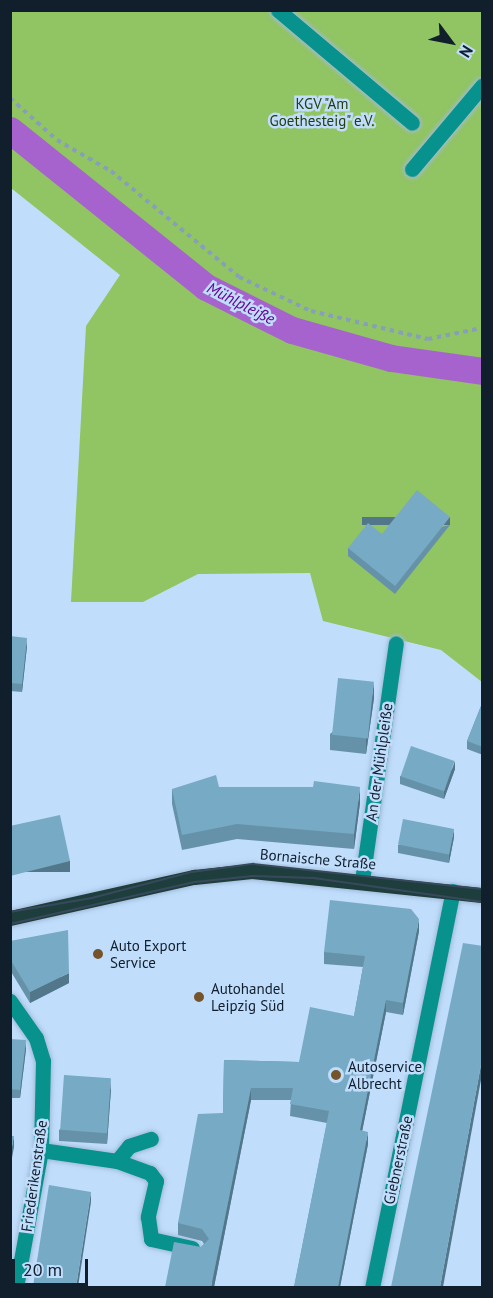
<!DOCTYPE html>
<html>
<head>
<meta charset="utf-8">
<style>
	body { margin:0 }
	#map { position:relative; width:493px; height:1298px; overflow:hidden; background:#c0ddfc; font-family:"PT Sans",sans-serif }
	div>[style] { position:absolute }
	.green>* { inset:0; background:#91c462 }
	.canal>* { height:27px; margin:-13.5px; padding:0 13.5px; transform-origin:13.5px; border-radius:13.5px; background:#a663cd }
	.path>* { height:4px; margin-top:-2px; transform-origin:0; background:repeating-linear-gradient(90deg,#879fb8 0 4.5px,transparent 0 9px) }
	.roads { filter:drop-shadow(0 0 2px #a0bbd7) drop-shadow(0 0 2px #a0bbd7) }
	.minor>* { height:15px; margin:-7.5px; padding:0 7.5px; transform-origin:7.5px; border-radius:7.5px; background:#07928e }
	.major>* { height:15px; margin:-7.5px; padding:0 7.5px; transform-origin:7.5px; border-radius:7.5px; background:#1e3e3d }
	.tram>* { height:1.5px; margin:-0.75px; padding:0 0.75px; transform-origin:0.75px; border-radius:0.75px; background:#38495b }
	.wall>* { inset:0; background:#6692a9 }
	.shaded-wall>* { inset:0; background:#53778a; transform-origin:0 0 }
	.building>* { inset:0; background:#77aac5; transform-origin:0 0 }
	.dots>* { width:16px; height:16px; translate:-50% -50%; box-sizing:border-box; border:3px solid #c0ddfc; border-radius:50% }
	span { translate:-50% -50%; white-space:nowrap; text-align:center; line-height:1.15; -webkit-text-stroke:5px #c0ddfc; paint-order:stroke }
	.park-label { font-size:15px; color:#263d0d }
	.street-label { font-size:15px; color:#111e2c }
	.poi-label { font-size:15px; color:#111e2c }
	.left { translate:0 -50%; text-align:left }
	.water-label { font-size:16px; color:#680590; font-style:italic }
	.frame { position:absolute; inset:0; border:12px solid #111e2c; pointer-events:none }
	.north { position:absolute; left:421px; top:12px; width:60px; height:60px; -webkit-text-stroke:4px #c0ddfc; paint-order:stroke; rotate:122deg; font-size:16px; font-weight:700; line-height:24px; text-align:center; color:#111e2c }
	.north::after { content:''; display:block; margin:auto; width:21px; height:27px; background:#111e2c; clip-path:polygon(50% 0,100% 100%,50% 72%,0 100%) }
	.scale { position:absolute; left:12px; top:1259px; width:76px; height:27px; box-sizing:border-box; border:3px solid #111e2c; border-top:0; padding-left:8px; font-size:18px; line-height:21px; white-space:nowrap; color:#111e2c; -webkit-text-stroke:4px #c0ddfc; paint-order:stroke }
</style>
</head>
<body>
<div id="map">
	<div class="green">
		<i style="clip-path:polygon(10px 11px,482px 11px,482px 682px,441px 650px,323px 621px,310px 573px,198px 574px,143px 602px,71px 602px,86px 326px,120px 275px,11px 188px)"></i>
	</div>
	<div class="canal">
		<i style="left:10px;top:130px;width:251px;rotate:38.7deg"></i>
		<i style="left:206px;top:287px;width:96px;rotate:26.6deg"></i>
		<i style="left:292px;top:330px;width:103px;rotate:15.8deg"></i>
		<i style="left:391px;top:358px;width:92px;rotate:8.1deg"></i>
	</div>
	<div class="path">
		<i style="left:10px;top:98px;width:63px;rotate:41.8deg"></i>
		<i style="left:57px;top:140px;width:62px;rotate:29.9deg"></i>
		<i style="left:111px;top:171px;width:166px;rotate:39.6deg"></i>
		<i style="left:239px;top:277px;width:80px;rotate:25.3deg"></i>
		<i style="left:311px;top:311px;width:120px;rotate:13.5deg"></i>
		<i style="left:428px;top:339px;width:55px;rotate:-11.5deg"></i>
	</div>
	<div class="roads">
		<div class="minor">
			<i style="left:278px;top:10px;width:175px;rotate:40.1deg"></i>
			<i style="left:412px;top:169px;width:109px;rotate:-49.9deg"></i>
			<i style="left:362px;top:881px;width:240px;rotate:-81.9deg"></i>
			<i style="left:10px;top:1001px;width:45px;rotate:54.9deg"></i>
			<i style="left:36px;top:1038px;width:24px;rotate:73deg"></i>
			<i style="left:43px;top:1061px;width:89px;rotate:91.3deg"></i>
			<i style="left:41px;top:1150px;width:140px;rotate:100.3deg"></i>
			<i style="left:41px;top:1150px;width:77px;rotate:8.2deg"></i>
			<i style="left:117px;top:1161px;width:35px;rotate:20deg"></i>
			<i style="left:150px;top:1173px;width:10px;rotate:53deg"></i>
			<i style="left:156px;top:1181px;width:37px;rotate:103deg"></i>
			<i style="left:148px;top:1217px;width:22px;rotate:82deg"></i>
			<i style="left:151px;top:1239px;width:42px;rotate:12.4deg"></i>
			<i style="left:117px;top:1161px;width:19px;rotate:-51deg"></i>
			<i style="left:129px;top:1146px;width:23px;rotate:-18deg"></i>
			<i style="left:372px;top:1288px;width:405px;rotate:-78.5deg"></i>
		</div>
		<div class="major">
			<i style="left:10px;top:918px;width:189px;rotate:-12.6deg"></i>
			<i style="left:194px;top:877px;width:58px;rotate:-5.9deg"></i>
			<i style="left:252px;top:871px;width:231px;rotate:6deg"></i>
		</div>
	</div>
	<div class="tram">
		<i style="left:10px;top:912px;width:83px;rotate:-9.7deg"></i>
		<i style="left:92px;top:898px;width:103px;rotate:-14.6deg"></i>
		<i style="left:192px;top:872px;width:62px;rotate:-7.5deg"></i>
		<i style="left:253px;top:864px;width:230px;rotate:6.2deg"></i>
		<i style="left:10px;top:924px;width:190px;rotate:-12.8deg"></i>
		<i style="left:195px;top:882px;width:58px;rotate:-5.9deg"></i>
		<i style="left:253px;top:876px;width:61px;rotate:1.9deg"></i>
		<i style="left:314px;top:878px;width:170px;rotate:8.1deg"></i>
	</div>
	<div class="wall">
		<i style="clip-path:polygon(450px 525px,395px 594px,348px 556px,348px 548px)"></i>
		<i style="clip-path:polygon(10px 636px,27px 646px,22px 692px,10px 691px)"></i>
		<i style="clip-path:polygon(374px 698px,366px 754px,330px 750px,330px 734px)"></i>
		<i style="clip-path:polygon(483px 701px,483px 755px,467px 749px,467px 741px)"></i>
		<i style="clip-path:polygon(455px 769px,444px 799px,400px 784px,400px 776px)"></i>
		<i style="clip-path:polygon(172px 789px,360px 803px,354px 849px,237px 839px,182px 850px,172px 804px)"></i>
		<i style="clip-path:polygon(454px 837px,449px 863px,398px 853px,398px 845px)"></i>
		<i style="clip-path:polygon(419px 931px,403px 1015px,386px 1012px,362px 1131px,368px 1144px,340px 1287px,294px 1287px,327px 1123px,290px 1116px,291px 1100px,251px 1100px,214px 1287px,201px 1247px,204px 1244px,202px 1241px,178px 1235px,178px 1223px,223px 1113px,224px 1060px,299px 1062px,354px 1016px,363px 967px,324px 964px,324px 952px)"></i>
		<i style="clip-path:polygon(10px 941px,69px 983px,30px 1003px,10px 970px)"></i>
		<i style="clip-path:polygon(10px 1039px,26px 1049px,20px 1098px,10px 1098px)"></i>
		<i style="clip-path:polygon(111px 1089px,107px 1144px,59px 1141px,59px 1130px)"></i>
	</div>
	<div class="shaded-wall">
		<i style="left:450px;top:517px;width:8px;height:88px;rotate:90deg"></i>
		<i style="clip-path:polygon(27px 638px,27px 646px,22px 692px,22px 684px)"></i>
		<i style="clip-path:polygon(374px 682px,374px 698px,366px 754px,366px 739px)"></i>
		<i style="clip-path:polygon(455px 761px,455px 769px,444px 799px,444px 791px)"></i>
		<i style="clip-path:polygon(360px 787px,360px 803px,354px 849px,354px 834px)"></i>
		<i style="clip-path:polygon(454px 829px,454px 837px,449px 863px,449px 855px)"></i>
		<i style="left:70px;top:861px;width:11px;height:62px;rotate:90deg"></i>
		<i style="clip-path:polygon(419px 919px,419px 931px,403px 1015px,403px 1003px)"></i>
		<i style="clip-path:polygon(69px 973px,69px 983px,30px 1003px,30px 992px)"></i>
		<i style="clip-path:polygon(386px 1000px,386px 1012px,360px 1142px,360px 1130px)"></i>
		<i style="clip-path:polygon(26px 1040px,26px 1049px,20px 1098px,20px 1090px)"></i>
		<i style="clip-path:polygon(483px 1054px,483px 1069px,443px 1287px,440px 1287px)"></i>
		<i style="clip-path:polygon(111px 1078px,111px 1089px,107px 1144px,107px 1134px)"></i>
		<i style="clip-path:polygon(251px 1088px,251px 1100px,214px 1287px,211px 1287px)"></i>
		<i style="clip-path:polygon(368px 1132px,368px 1144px,340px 1287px,338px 1287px)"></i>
		<i style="clip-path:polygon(14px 1136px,14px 1147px,10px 1168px,10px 1157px)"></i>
		<i style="clip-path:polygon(91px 1192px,91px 1202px,78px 1287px,76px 1287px)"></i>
	</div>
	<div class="building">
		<i style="clip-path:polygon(417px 490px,450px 517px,395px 586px,348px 548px,368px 523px,382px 534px)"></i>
		<i style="clip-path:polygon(10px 636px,27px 638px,22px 684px,10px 683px)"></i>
		<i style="left:338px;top:678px;width:36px;height:57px;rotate:6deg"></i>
		<i style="clip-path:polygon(483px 701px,483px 747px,467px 741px)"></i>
		<i style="left:411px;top:746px;width:46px;height:32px;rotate:19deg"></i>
		<i style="clip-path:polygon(216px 775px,219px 787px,313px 787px,314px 781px,360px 787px,354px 834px,237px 824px,182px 835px,172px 789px)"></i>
		<i style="clip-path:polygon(60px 815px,70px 861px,10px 876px,10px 826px)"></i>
		<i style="left:403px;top:819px;width:52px;height:26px;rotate:11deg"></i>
		<i style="clip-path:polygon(330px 900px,411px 909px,419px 919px,403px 1003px,386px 1000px,360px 1130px,368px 1132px,338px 1287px,294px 1287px,329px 1111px,290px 1104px,293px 1088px,251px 1088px,211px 1287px,165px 1287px,174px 1242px,201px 1247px,209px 1239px,202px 1229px,178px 1223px,198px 1114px,223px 1113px,224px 1060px,299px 1062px,310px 1007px,354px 1016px,365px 956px,324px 952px)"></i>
		<i style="clip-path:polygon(68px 930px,69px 973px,30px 992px,10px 959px,10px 941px)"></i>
		<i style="clip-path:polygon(463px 943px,483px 946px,483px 1054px,440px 1287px,391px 1287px)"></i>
		<i style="clip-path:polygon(10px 1039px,26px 1040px,20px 1090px,10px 1089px)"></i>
		<i style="left:64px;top:1075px;width:47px;height:55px;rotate:4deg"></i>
		<i style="clip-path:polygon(10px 1136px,14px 1136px,10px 1157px)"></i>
		<i style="clip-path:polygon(49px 1185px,91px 1192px,76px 1287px,43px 1287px,33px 1286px)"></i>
	</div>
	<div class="dots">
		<i style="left:98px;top:954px;background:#75542b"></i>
		<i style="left:199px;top:997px;background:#75542b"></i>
		<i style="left:336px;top:1075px;background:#75542b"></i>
	</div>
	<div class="park-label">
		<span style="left:322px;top:112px">KGV "Am<br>Goethesteig" e.V.</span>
	</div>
	<div class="street-label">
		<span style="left:379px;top:762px;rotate:-82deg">An der Mühlpleiße</span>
		<span style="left:318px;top:859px;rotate:5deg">Bornaische Straße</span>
		<span style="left:398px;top:1160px;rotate:-78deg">Giebnerstraße</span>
		<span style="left:34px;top:1176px;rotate:-82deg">Friederikenstraße</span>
	</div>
	<div class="poi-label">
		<span class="left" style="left:110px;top:954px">Auto Export<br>Service</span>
		<span class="left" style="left:211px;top:997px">Autohandel<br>Leipzig Süd</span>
		<span class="left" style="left:348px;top:1075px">Autoservice<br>Albrecht</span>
	</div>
	<div class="water-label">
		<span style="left:241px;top:303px;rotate:27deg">Mühlpleiße</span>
	</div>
	<div class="frame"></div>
	<div class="north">N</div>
	<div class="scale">20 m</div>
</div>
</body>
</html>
